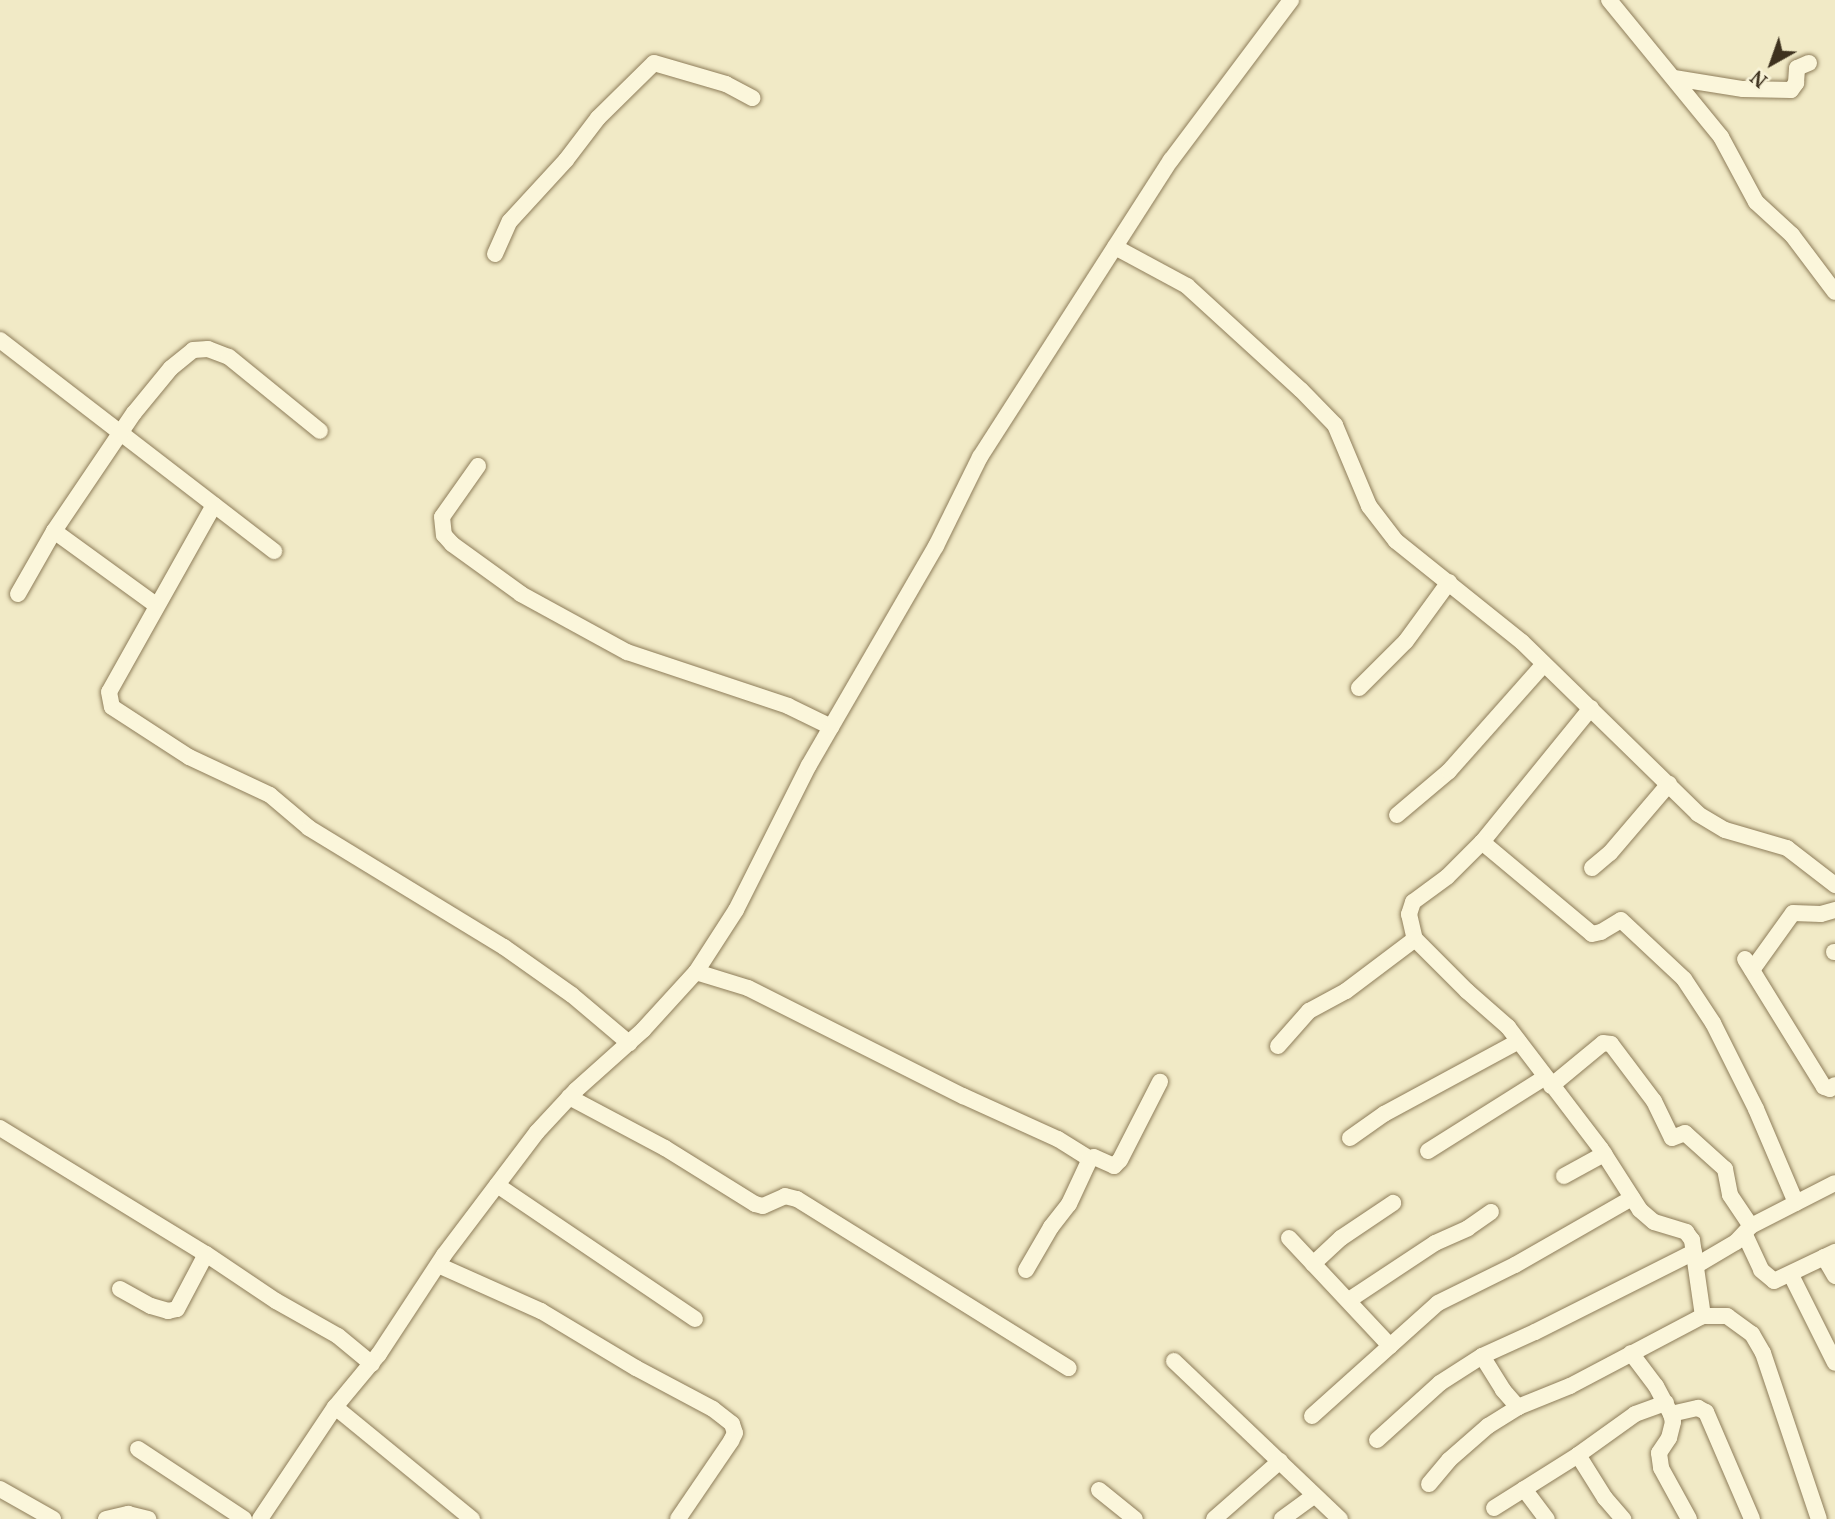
<!DOCTYPE html>
<html>
<head>
<meta charset="utf-8">
<style>
	body { margin:0 }
	#map { position:relative; width:1835px; height:1519px; overflow:hidden; background:#f1eac6; font-family:"PT Serif",serif }
	div>[style] { position:absolute }
	.roads { filter:drop-shadow(0 0 2px #8e7d5a) drop-shadow(0 0 2px #8e7d5a) }
	.minor>* { height:16px; margin:-8px; padding:0 8px; transform-origin:8px; border-radius:8px; background:#fbf6db }
	span { translate:-50% -50%; white-space:nowrap; text-align:center; line-height:1.15; -webkit-text-stroke:5px #f8f3d7; paint-order:stroke }
	.north { position:absolute; left:1737px; top:28px; width:70px; height:70px; -webkit-text-stroke:5px #f8f3d7; paint-order:stroke; rotate:220deg; font-size:19px; font-weight:700; line-height:28px; text-align:center; color:#3e321f }
	.north::after { content:''; display:block; margin:auto; width:24px; height:32px; background:#3e321f; clip-path:polygon(50% 0,100% 100%,50% 72%,0 100%) }
</style>
</head>
<body>
<div id="map">
	<div class="roads">
		<div class="minor">
			<i style="left:1609px;top:0;width:177px;rotate:50.7deg"></i>
			<i style="left:1721px;top:137px;width:74px;rotate:61.7deg"></i>
			<i style="left:1756px;top:202px;width:49px;rotate:42.5deg"></i>
			<i style="left:1792px;top:235px;width:71px;rotate:53deg"></i>
			<i style="left:1674px;top:78px;width:70px;rotate:9.1deg"></i>
			<i style="left:1743px;top:89px;width:48px;rotate:1.2deg"></i>
			<i style="left:1791px;top:90px;width:9px;rotate:-54deg"></i>
			<i style="left:1796px;top:83px;width:15px;rotate:-86deg"></i>
			<i style="left:1797px;top:68px;width:13px;rotate:-23deg"></i>
			<i style="left:1115px;top:247px;width:82px;rotate:28.4deg"></i>
			<i style="left:1187px;top:286px;width:154px;rotate:42.4deg"></i>
			<i style="left:1301px;top:390px;width:49px;rotate:45.8deg"></i>
			<i style="left:1335px;top:425px;width:88px;rotate:67.2deg"></i>
			<i style="left:1369px;top:506px;width:44px;rotate:52.4deg"></i>
			<i style="left:1396px;top:541px;width:161px;rotate:38.7deg"></i>
			<i style="left:1522px;top:642px;width:246px;rotate:44.3deg"></i>
			<i style="left:1698px;top:814px;width:31px;rotate:31deg"></i>
			<i style="left:1725px;top:830px;width:65px;rotate:16.2deg"></i>
			<i style="left:1787px;top:848px;width:61px;rotate:37.6deg"></i>
			<i style="left:495px;top:254px;width:36px;rotate:-66deg"></i>
			<i style="left:510px;top:221px;width:83px;rotate:-47.4deg"></i>
			<i style="left:566px;top:160px;width:53px;rotate:-52.7deg"></i>
			<i style="left:598px;top:118px;width:78px;rotate:-44.5deg"></i>
			<i style="left:654px;top:63px;width:75px;rotate:16.3deg"></i>
			<i style="left:726px;top:84px;width:30px;rotate:28deg"></i>
			<i style="left:0;top:340px;width:346px;rotate:37.6deg"></i>
			<i style="left:478px;top:466px;width:62px;rotate:125.2deg"></i>
			<i style="left:442px;top:517px;width:18px;rotate:84deg"></i>
			<i style="left:444px;top:535px;width:12px;rotate:48deg"></i>
			<i style="left:452px;top:544px;width:85px;rotate:35.9deg"></i>
			<i style="left:521px;top:594px;width:121px;rotate:28.7deg"></i>
			<i style="left:627px;top:652px;width:170px;rotate:18.5deg"></i>
			<i style="left:788px;top:706px;width:48px;rotate:26deg"></i>
			<i style="left:214px;top:505px;width:214px;rotate:119.3deg"></i>
			<i style="left:109px;top:692px;width:15px;rotate:79deg"></i>
			<i style="left:112px;top:707px;width:92px;rotate:33deg"></i>
			<i style="left:189px;top:757px;width:89px;rotate:25.1deg"></i>
			<i style="left:270px;top:795px;width:51px;rotate:40.2deg"></i>
			<i style="left:309px;top:828px;width:228px;rotate:31.4deg"></i>
			<i style="left:504px;top:947px;width:83px;rotate:35.2deg"></i>
			<i style="left:572px;top:995px;width:75px;rotate:40.1deg"></i>
			<i style="left:54px;top:531px;width:126px;rotate:36deg"></i>
			<i style="left:18px;top:594px;width:73px;rotate:-60.3deg"></i>
			<i style="left:54px;top:531px;width:143px;rotate:-55.9deg"></i>
			<i style="left:134px;top:413px;width:58px;rotate:-50.6deg"></i>
			<i style="left:171px;top:368px;width:28px;rotate:-39deg"></i>
			<i style="left:193px;top:350px;width:15px;rotate:-4deg"></i>
			<i style="left:208px;top:349px;width:22px;rotate:21deg"></i>
			<i style="left:229px;top:357px;width:117px;rotate:39.1deg"></i>
			<i style="left:1359px;top:688px;width:66px;rotate:-45deg"></i>
			<i style="left:1406px;top:641px;width:73px;rotate:-53.9deg"></i>
			<i style="left:1591px;top:708px;width:173px;rotate:129.1deg"></i>
			<i style="left:1482px;top:842px;width:49px;rotate:135deg"></i>
			<i style="left:1447px;top:877px;width:42px;rotate:143.7deg"></i>
			<i style="left:1413px;top:902px;width:13px;rotate:108deg"></i>
			<i style="left:1409px;top:914px;width:26px;rotate:77deg"></i>
			<i style="left:1415px;top:939px;width:74px;rotate:45deg"></i>
			<i style="left:1467px;top:991px;width:55px;rotate:41.3deg"></i>
			<i style="left:1508px;top:1027px;width:153px;rotate:52.7deg"></i>
			<i style="left:1601px;top:1149px;width:72px;rotate:57.4deg"></i>
			<i style="left:1640px;top:1210px;width:18px;rotate:41deg"></i>
			<i style="left:1654px;top:1222px;width:34px;rotate:17deg"></i>
			<i style="left:1686px;top:1232px;width:10px;rotate:53deg"></i>
			<i style="left:1692px;top:1240px;width:77px;rotate:81.8deg"></i>
			<i style="left:1397px;top:815px;width:68px;rotate:-40.2deg"></i>
			<i style="left:1449px;top:771px;width:143px;rotate:-48.4deg"></i>
			<i style="left:1482px;top:842px;width:143px;rotate:39.9deg"></i>
			<i style="left:1592px;top:934px;width:9px;rotate:-13deg"></i>
			<i style="left:1601px;top:932px;width:23px;rotate:-31deg"></i>
			<i style="left:1621px;top:920px;width:86px;rotate:43.1deg"></i>
			<i style="left:1684px;top:979px;width:53px;rotate:56.6deg"></i>
			<i style="left:1713px;top:1023px;width:96px;rotate:63.4deg"></i>
			<i style="left:1756px;top:1109px;width:102px;rotate:66.9deg"></i>
			<i style="left:1592px;top:868px;width:23px;rotate:-40deg"></i>
			<i style="left:1610px;top:853px;width:91px;rotate:-49.5deg"></i>
			<i style="left:1834px;top:952px;width:1px"></i>
			<i style="left:1745px;top:959px;width:150px;rotate:58.3deg"></i>
			<i style="left:1824px;top:1087px;width:6px;rotate:18deg"></i>
			<i style="left:1830px;top:1089px;width:6px;rotate:-39deg"></i>
			<i style="left:1752px;top:970px;width:70px;rotate:-54.3deg"></i>
			<i style="left:1793px;top:913px;width:28px;rotate:2deg"></i>
			<i style="left:1821px;top:914px;width:15px;rotate:-16deg"></i>
			<i style="left:696px;top:972px;width:54px;rotate:17.1deg"></i>
			<i style="left:748px;top:988px;width:241px;rotate:26.7deg"></i>
			<i style="left:963px;top:1096px;width:104px;rotate:24.4deg"></i>
			<i style="left:1058px;top:1139px;width:38px;rotate:32deg"></i>
			<i style="left:1278px;top:1046px;width:47px;rotate:-48.5deg"></i>
			<i style="left:1309px;top:1011px;width:42px;rotate:-28.4deg"></i>
			<i style="left:1346px;top:991px;width:86px;rotate:-37deg"></i>
			<i style="left:1551px;top:1086px;width:67px;rotate:-39.6deg"></i>
			<i style="left:1603px;top:1043px;width:8px;rotate:7deg"></i>
			<i style="left:1611px;top:1044px;width:71px;rotate:53deg"></i>
			<i style="left:1654px;top:1101px;width:41px;rotate:64.1deg"></i>
			<i style="left:1672px;top:1138px;width:14px;rotate:-21deg"></i>
			<i style="left:1685px;top:1133px;width:54px;rotate:42deg"></i>
			<i style="left:1725px;top:1169px;width:26px;rotate:79deg"></i>
			<i style="left:1730px;top:1195px;width:37px;rotate:56deg"></i>
			<i style="left:569px;top:1097px;width:109px;rotate:28deg"></i>
			<i style="left:665px;top:1148px;width:106px;rotate:31.9deg"></i>
			<i style="left:755px;top:1204px;width:8px;rotate:14deg"></i>
			<i style="left:763px;top:1206px;width:24px;rotate:-24deg"></i>
			<i style="left:785px;top:1196px;width:12px;rotate:14deg"></i>
			<i style="left:797px;top:1199px;width:320px;rotate:31.9deg"></i>
			<i style="left:0;top:1128px;width:241px;rotate:31.5deg"></i>
			<i style="left:1350px;top:1138px;width:42px;rotate:-35.2deg"></i>
			<i style="left:1384px;top:1114px;width:153px;rotate:-28.4deg"></i>
			<i style="left:1428px;top:1151px;width:137px;rotate:-32.2deg"></i>
			<i style="left:1564px;top:1176px;width:46px;rotate:-28.8deg"></i>
			<i style="left:497px;top:1185px;width:239px;rotate:34.1deg"></i>
			<i style="left:1745px;top:1235px;width:38px;rotate:65deg"></i>
			<i style="left:1761px;top:1270px;width:17px;rotate:40deg"></i>
			<i style="left:1774px;top:1281px;width:68px;rotate:-25.4deg"></i>
			<i style="left:1289px;top:1238px;width:148px;rotate:46.9deg"></i>
			<i style="left:1824px;top:1257px;width:22px;rotate:60deg"></i>
			<i style="left:1313px;top:1264px;width:38px;rotate:-43deg"></i>
			<i style="left:1341px;top:1238px;width:63px;rotate:-33.9deg"></i>
			<i style="left:438px;top:1265px;width:113px;rotate:24.1deg"></i>
			<i style="left:541px;top:1311px;width:111px;rotate:31deg"></i>
			<i style="left:636px;top:1368px;width:87px;rotate:28deg"></i>
			<i style="left:713px;top:1409px;width:24px;rotate:38deg"></i>
			<i style="left:732px;top:1424px;width:9px;rotate:72deg"></i>
			<i style="left:735px;top:1433px;width:9px;rotate:117deg"></i>
			<i style="left:731px;top:1441px;width:94px;rotate:124.2deg"></i>
			<i style="left:1697px;top:1265px;width:45px;rotate:-30.5deg"></i>
			<i style="left:1736px;top:1242px;width:22px;rotate:-47deg"></i>
			<i style="left:1751px;top:1226px;width:94px;rotate:-27.1deg"></i>
			<i style="left:1026px;top:1270px;width:50px;rotate:-59.8deg"></i>
			<i style="left:1051px;top:1227px;width:29px;rotate:-52deg"></i>
			<i style="left:1069px;top:1204px;width:50px;rotate:-65deg"></i>
			<i style="left:1090px;top:1159px;width:4px;rotate:-27deg"></i>
			<i style="left:1094px;top:1157px;width:22px;rotate:24deg"></i>
			<i style="left:1114px;top:1166px;width:8px;rotate:-45deg"></i>
			<i style="left:1120px;top:1160px;width:88px;rotate:-62.9deg"></i>
			<i style="left:1791px;top:1275px;width:98px;rotate:63.4deg"></i>
			<i style="left:120px;top:1289px;width:35px;rotate:29deg"></i>
			<i style="left:151px;top:1306px;width:18px;rotate:16deg"></i>
			<i style="left:168px;top:1311px;width:9px;rotate:-13deg"></i>
			<i style="left:177px;top:1309px;width:62px;rotate:-62.2deg"></i>
			<i style="left:206px;top:1254px;width:84px;rotate:33.9deg"></i>
			<i style="left:276px;top:1301px;width:71px;rotate:29.4deg"></i>
			<i style="left:338px;top:1336px;width:44px;rotate:39.5deg"></i>
			<i style="left:1349px;top:1300px;width:103px;rotate:-33.5deg"></i>
			<i style="left:1435px;top:1243px;width:36px;rotate:-24deg"></i>
			<i style="left:1468px;top:1228px;width:28px;rotate:-35deg"></i>
			<i style="left:1631px;top:1353px;width:41px;rotate:52.9deg"></i>
			<i style="left:1656px;top:1386px;width:32px;rotate:62deg"></i>
			<i style="left:1671px;top:1414px;width:8px;rotate:76deg"></i>
			<i style="left:1673px;top:1422px;width:16px;rotate:104deg"></i>
			<i style="left:1669px;top:1438px;width:18px;rotate:124deg"></i>
			<i style="left:1659px;top:1453px;width:15px;rotate:82deg"></i>
			<i style="left:1661px;top:1468px;width:58px;rotate:61.2deg"></i>
			<i style="left:1482px;top:1356px;width:40px;rotate:58deg"></i>
			<i style="left:1503px;top:1390px;width:23px;rotate:49deg"></i>
			<i style="left:1518px;top:1407px;width:56px;rotate:-22deg"></i>
			<i style="left:1570px;top:1386px;width:150px;rotate:-27.8deg"></i>
			<i style="left:1703px;top:1316px;width:24px"></i>
			<i style="left:1727px;top:1316px;width:31px;rotate:36deg"></i>
			<i style="left:1752px;top:1334px;width:22px;rotate:60deg"></i>
			<i style="left:1763px;top:1353px;width:175px;rotate:71.4deg"></i>
			<i style="left:1174px;top:1361px;width:229px;rotate:43.6deg"></i>
			<i style="left:335px;top:1407px;width:177px;rotate:39.3deg"></i>
			<i style="left:1671px;top:1414px;width:28px;rotate:-13deg"></i>
			<i style="left:1698px;top:1408px;width:9px;rotate:27deg"></i>
			<i style="left:1706px;top:1412px;width:116px;rotate:66.7deg"></i>
			<i style="left:1312px;top:1416px;width:169px;rotate:-41.9deg"></i>
			<i style="left:1438px;top:1303px;width:86px;rotate:-26.3deg"></i>
			<i style="left:1515px;top:1265px;width:135px;rotate:-29.8deg"></i>
			<i style="left:1377px;top:1440px;width:85px;rotate:-42.1deg"></i>
			<i style="left:1440px;top:1383px;width:50px;rotate:-32.7deg"></i>
			<i style="left:1482px;top:1356px;width:58px;rotate:-24.4deg"></i>
			<i style="left:1535px;top:1332px;width:178px;rotate:-26.7deg"></i>
			<i style="left:138px;top:1449px;width:127px;rotate:33.4deg"></i>
			<i style="left:1578px;top:1455px;width:51px;rotate:57.9deg"></i>
			<i style="left:1605px;top:1498px;width:28px;rotate:49deg"></i>
			<i style="left:1429px;top:1484px;width:31px;rotate:-50deg"></i>
			<i style="left:1449px;top:1460px;width:52px;rotate:-41.1deg"></i>
			<i style="left:1488px;top:1426px;width:36px;rotate:-32deg"></i>
			<i style="left:0;top:1489px;width:61px;rotate:29.5deg"></i>
			<i style="left:1524px;top:1489px;width:38px;rotate:53deg"></i>
			<i style="left:1099px;top:1490px;width:46px;rotate:38.9deg"></i>
			<i style="left:1494px;top:1508px;width:99px;rotate:-32.2deg"></i>
			<i style="left:1578px;top:1455px;width:70px;rotate:-35.7deg"></i>
			<i style="left:1635px;top:1414px;width:33px;rotate:-20deg"></i>
			<i style="left:106px;top:1519px;width:23px;rotate:-13deg"></i>
			<i style="left:128px;top:1514px;width:21px;rotate:14deg"></i>
			<i style="left:260px;top:1519px;width:135px;rotate:-56.2deg"></i>
			<i style="left:335px;top:1407px;width:69px;rotate:-50.3deg"></i>
			<i style="left:379px;top:1354px;width:118px;rotate:-56.7deg"></i>
			<i style="left:444px;top:1255px;width:154px;rotate:-52.9deg"></i>
			<i style="left:537px;top:1132px;width:57px;rotate:-47.1deg"></i>
			<i style="left:576px;top:1090px;width:90px;rotate:-41.8deg"></i>
			<i style="left:643px;top:1030px;width:79px;rotate:-47.6deg"></i>
			<i style="left:696px;top:972px;width:74px;rotate:-57.2deg"></i>
			<i style="left:736px;top:910px;width:162px;rotate:-63.3deg"></i>
			<i style="left:809px;top:765px;width:253px;rotate:-59.9deg"></i>
			<i style="left:936px;top:546px;width:99px;rotate:-63.7deg"></i>
			<i style="left:980px;top:457px;width:353px;rotate:-57.3deg"></i>
			<i style="left:1171px;top:160px;width:200px;rotate:-53.1deg"></i>
			<i style="left:1214px;top:1519px;width:88px;rotate:-41.3deg"></i>
			<i style="left:1282px;top:1519px;width:39px;rotate:-36deg"></i>
		</div>
	</div>
	<div class="north">N</div>
</div>
</body>
</html>
